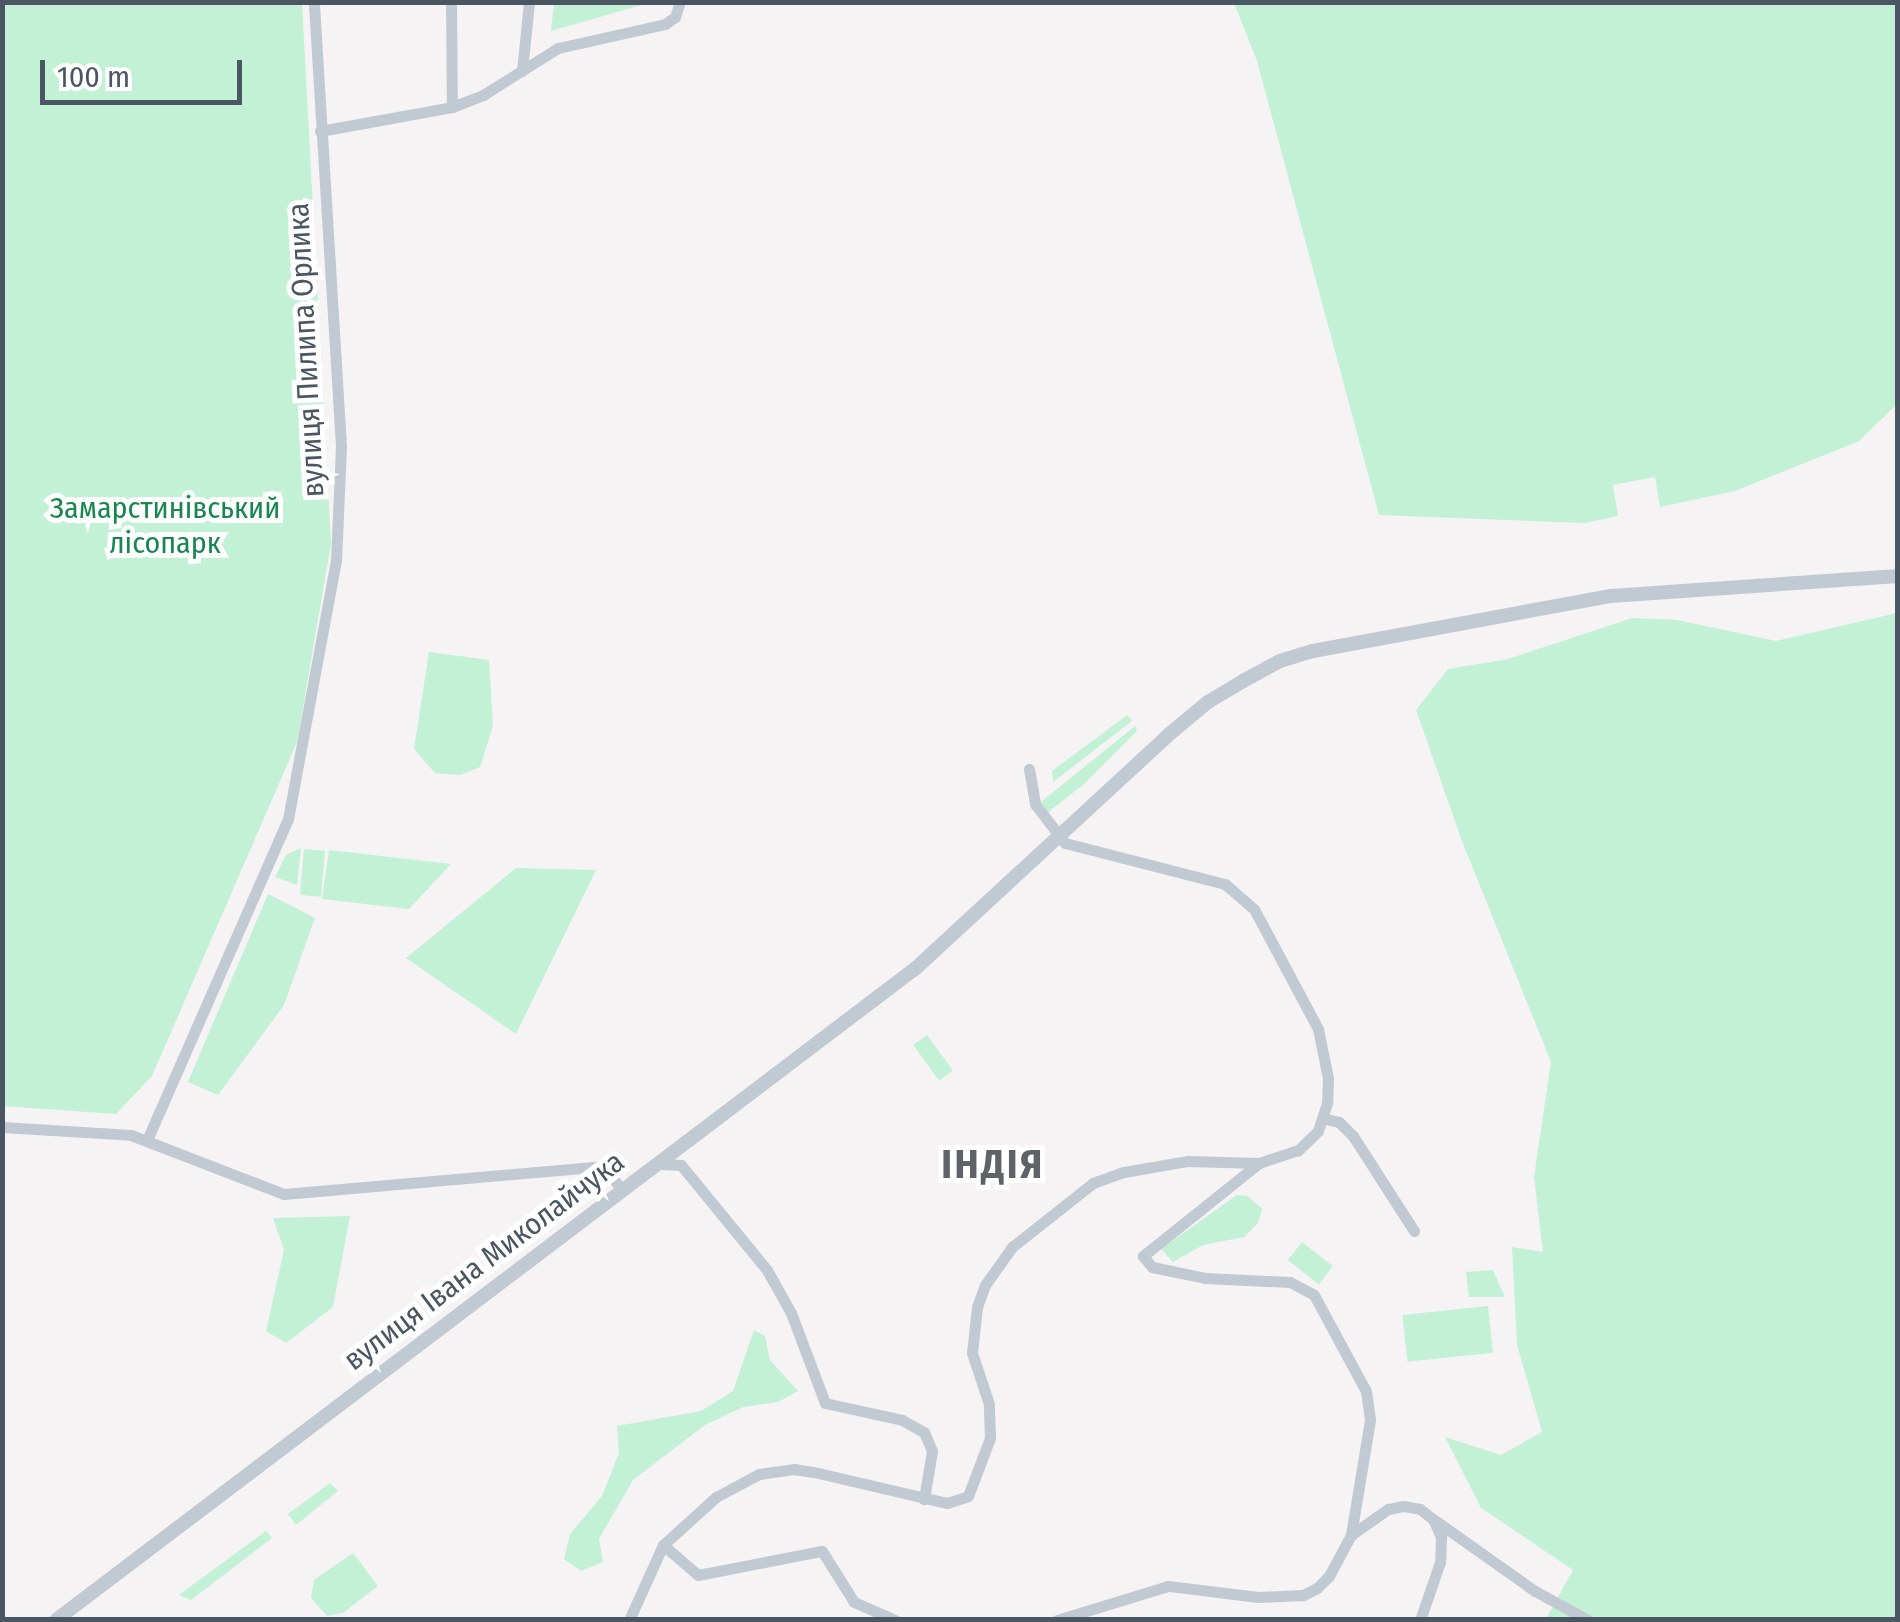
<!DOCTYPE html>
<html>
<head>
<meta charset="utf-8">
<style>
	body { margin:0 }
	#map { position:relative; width:1900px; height:1622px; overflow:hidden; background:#f5f3f3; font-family:"Fira Sans Condensed",sans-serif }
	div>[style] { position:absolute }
	.green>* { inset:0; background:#c3f1d5; transform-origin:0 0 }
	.minor>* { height:11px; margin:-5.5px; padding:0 5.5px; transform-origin:5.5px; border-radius:5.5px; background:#c1cad2 }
	.tertiary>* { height:14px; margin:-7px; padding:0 7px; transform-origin:7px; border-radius:7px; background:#c1cad2 }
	span { translate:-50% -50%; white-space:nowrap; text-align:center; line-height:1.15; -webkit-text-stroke:10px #fff; paint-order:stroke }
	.street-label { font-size:30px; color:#4a5661 }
	.park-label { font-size:30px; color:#17864f }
	.district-label { font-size:40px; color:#5f6368; font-weight:700; letter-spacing:2.5px }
	.frame { position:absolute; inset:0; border:5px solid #4a5661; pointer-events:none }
	.scale { position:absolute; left:40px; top:60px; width:202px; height:45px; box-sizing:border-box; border:5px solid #4a5661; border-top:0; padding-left:12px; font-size:30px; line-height:35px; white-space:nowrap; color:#4a5661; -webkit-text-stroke:8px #fff; paint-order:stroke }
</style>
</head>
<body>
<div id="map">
	<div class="green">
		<i style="clip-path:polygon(2px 3px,302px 3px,331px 544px,297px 742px,152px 1076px,116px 1114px,3px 1106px)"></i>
		<i style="clip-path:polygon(554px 3px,554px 2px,649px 3px,551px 31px)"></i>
		<i style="clip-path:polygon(1234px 3px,1897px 3px,1897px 404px,1859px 441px,1735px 491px,1660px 507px,1655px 477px,1613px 485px,1618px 516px,1585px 523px,1379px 515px,1257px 61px)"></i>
		<i style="clip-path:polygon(1897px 613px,1897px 1619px,1546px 1619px,1573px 1570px,1481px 1508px,1445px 1437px,1501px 1455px,1542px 1432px,1517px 1345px,1512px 1247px,1543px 1252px,1534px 1177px,1551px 1062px,1462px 841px,1416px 710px,1448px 669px,1508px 659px,1632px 618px,1677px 620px,1776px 641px)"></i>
		<i style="clip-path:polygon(429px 652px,489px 660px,493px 726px,480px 767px,460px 775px,435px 773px,414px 749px)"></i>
		<i style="clip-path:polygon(1127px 715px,1132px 721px,1053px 782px,1052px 771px)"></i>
		<i style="clip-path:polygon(1135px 726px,1137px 731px,1084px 784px,1046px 814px,1041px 802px)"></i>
		<i style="clip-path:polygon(301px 848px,297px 885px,275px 877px,286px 855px)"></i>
		<i style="left:304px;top:849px;width:21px;height:46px;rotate:5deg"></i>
		<i style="clip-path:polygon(329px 850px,416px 860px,451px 864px,409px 909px,322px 899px)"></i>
		<i style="clip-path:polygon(516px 868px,596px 870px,516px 1034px,406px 958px)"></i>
		<i style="clip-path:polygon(268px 894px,315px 918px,284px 1005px,218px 1095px,188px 1082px)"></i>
		<i style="left:927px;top:1035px;width:44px;height:17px;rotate:54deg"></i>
		<i style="clip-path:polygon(1237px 1195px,1248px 1196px,1262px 1209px,1258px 1223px,1244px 1237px,1203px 1245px,1173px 1262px,1161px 1249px)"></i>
		<i style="clip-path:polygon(350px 1216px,333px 1307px,286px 1343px,266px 1331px,284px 1250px,273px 1218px)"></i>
		<i style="left:1302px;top:1242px;width:39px;height:23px;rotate:38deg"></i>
		<i style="clip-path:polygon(1493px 1270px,1505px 1297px,1469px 1297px,1466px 1272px)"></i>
		<i style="left:1488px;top:1306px;width:47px;height:86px;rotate:84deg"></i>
		<i style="clip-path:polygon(754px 1330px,765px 1336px,770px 1360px,798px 1391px,778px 1402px,743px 1407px,705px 1425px,633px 1480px,599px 1539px,603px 1562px,581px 1571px,564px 1559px,570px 1534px,602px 1496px,619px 1453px,617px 1426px,701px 1411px,733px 1391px)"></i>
		<i style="clip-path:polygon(330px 1483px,338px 1491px,296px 1525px,288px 1514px)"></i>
		<i style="clip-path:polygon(266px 1531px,272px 1538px,191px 1600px,179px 1595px)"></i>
		<i style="clip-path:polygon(353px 1553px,378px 1586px,343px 1613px,327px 1616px,311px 1598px,314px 1580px)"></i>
	</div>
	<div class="minor">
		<i style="left:451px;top:2px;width:105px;rotate:89.5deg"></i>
		<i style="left:522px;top:71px;width:69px;rotate:-84.2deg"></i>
		<i style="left:320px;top:131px;width:134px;rotate:-10.3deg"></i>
		<i style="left:452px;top:107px;width:33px;rotate:-21deg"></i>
		<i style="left:483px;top:95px;width:89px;rotate:-32.1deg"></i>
		<i style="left:558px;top:48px;width:110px;rotate:-12.6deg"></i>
		<i style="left:665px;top:24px;width:12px;rotate:-35deg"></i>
		<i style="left:675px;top:17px;width:16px;rotate:-72deg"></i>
		<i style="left:1029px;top:769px;width:36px;rotate:80deg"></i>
		<i style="left:1035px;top:804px;width:49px;rotate:52.4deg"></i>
		<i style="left:1065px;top:843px;width:165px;rotate:14.4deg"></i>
		<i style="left:1225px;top:884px;width:38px;rotate:41deg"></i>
		<i style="left:1254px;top:909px;width:136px;rotate:61.9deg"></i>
		<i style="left:1318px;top:1029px;width:50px;rotate:78.5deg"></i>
		<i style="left:1328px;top:1078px;width:25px;rotate:92deg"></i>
		<i style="left:1327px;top:1103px;width:29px;rotate:108deg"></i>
		<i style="left:1318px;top:1131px;width:28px;rotate:136deg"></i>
		<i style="left:1298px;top:1150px;width:41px;rotate:161.6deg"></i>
		<i style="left:1259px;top:1163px;width:149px;rotate:141.3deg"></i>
		<i style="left:1143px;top:1256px;width:14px;rotate:51deg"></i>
		<i style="left:1152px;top:1267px;width:54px;rotate:11.7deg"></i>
		<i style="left:1205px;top:1278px;width:85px;rotate:2.7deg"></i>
		<i style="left:1290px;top:1282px;width:27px;rotate:28deg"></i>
		<i style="left:1314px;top:1295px;width:109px;rotate:61.6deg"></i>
		<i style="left:1366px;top:1391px;width:29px;rotate:82deg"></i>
		<i style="left:1370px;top:1420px;width:117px;rotate:99.4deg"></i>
		<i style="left:1351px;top:1535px;width:47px;rotate:118.2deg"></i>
		<i style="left:1329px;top:1576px;width:17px;rotate:135deg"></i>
		<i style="left:1317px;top:1588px;width:16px;rotate:153deg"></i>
		<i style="left:1303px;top:1595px;width:45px;rotate:177.5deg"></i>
		<i style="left:1258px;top:1597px;width:91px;rotate:-173deg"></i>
		<i style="left:1168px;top:1586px;width:116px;rotate:163deg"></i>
		<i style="left:1322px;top:1118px;width:17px;rotate:13deg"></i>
		<i style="left:1339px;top:1122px;width:20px;rotate:45deg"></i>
		<i style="left:1353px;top:1136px;width:113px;rotate:57.3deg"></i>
		<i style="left:2px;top:1127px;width:129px;rotate:3.5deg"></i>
		<i style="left:131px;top:1135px;width:164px;rotate:21.1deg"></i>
		<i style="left:284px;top:1194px;width:322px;rotate:-5deg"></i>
		<i style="left:605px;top:1166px;width:29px;rotate:56deg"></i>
		<i style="left:147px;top:1140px;width:351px;rotate:-66.3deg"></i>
		<i style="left:288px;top:819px;width:262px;rotate:-79.5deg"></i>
		<i style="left:336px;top:561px;width:115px;rotate:-87.5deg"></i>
		<i style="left:341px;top:446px;width:445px;rotate:-93.5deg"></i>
		<i style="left:661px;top:1164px;width:20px;rotate:3deg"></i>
		<i style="left:681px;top:1165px;width:136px;rotate:50.7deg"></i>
		<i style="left:767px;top:1270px;width:49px;rotate:60.8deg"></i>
		<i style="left:791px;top:1313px;width:96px;rotate:69.3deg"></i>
		<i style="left:825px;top:1403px;width:79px;rotate:12.4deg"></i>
		<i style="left:902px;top:1420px;width:25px;rotate:29deg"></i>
		<i style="left:924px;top:1432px;width:21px;rotate:67deg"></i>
		<i style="left:932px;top:1451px;width:49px;rotate:99.5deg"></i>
		<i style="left:1436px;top:1521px;width:121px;rotate:35.3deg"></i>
		<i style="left:1535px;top:1591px;width:60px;rotate:28.7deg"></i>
		<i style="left:1351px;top:1535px;width:45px;rotate:-35.1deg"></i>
		<i style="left:1388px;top:1509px;width:15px;rotate:-11deg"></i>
		<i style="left:1403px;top:1506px;width:17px;rotate:10deg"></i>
		<i style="left:1420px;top:1509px;width:16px;rotate:38deg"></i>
		<i style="left:1433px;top:1519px;width:20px;rotate:66deg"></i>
		<i style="left:1441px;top:1537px;width:25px;rotate:92deg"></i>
		<i style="left:1440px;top:1562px;width:61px;rotate:109deg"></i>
		<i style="left:663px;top:1545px;width:46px;rotate:40.6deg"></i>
		<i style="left:698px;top:1575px;width:126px;rotate:-11deg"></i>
		<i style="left:822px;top:1551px;width:60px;rotate:57.9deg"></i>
		<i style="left:854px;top:1602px;width:45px;rotate:23.7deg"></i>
		<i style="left:629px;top:1620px;width:82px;rotate:-65.6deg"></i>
		<i style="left:663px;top:1545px;width:72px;rotate:-42.2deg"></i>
		<i style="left:716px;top:1497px;width:49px;rotate:-28.1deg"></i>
		<i style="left:759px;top:1474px;width:35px;rotate:-8deg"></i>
		<i style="left:794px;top:1469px;width:20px;rotate:9deg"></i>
		<i style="left:814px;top:1472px;width:137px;rotate:13.1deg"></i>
		<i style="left:947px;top:1503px;width:22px;rotate:-18deg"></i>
		<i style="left:968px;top:1496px;width:62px;rotate:-69.2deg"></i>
		<i style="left:990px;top:1438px;width:34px;rotate:-92deg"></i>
		<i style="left:989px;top:1404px;width:54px;rotate:-108.4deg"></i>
		<i style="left:972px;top:1353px;width:46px;rotate:-83.8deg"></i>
		<i style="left:977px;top:1307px;width:23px;rotate:-70deg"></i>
		<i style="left:985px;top:1285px;width:47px;rotate:-54.6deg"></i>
		<i style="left:1012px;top:1247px;width:103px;rotate:-38.3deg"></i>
		<i style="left:1093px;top:1183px;width:33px;rotate:-20deg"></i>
		<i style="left:1124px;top:1172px;width:65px;rotate:-9.8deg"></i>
		<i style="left:1188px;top:1161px;width:71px;rotate:1.6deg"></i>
	</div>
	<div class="tertiary">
		<i style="left:56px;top:1620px;width:1079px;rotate:-37.17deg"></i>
		<i style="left:916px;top:968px;width:342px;rotate:-42.7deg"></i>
		<i style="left:1167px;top:736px;width:53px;rotate:-39.7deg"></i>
		<i style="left:1208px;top:702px;width:41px;rotate:-31deg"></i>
		<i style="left:1243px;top:681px;width:42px;rotate:-28.4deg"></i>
		<i style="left:1280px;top:661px;width:34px;rotate:-17deg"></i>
		<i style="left:1313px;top:651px;width:303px;rotate:-10.5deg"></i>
		<i style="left:1611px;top:596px;width:288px;rotate:-4deg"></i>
	</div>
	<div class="street-label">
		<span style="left:306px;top:350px;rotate:-93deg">вулиця Пилипа Орлика</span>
		<span style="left:484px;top:1261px;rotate:-37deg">вулиця Івана Миколайчука</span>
	</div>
	<div class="park-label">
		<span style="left:165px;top:525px">Замарстинівський<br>лісопарк</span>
	</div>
	<div class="district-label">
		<span style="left:993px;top:1165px">ІНДІЯ</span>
	</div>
	<div class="frame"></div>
	<div class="scale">100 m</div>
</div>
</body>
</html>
